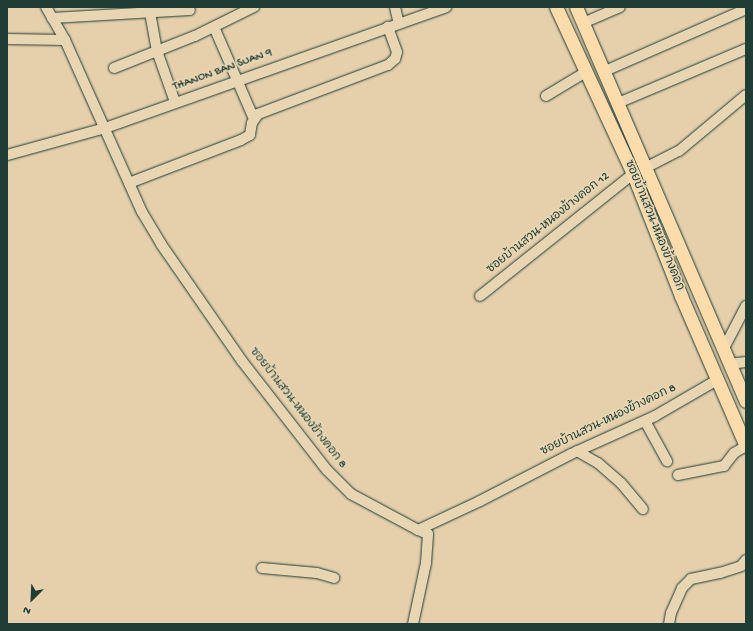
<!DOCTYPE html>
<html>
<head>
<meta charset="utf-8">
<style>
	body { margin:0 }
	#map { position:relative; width:753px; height:631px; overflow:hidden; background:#e5d0ab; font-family:"Gochi Hand","Playpen Sans Thai",sans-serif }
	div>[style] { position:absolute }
	.roads { filter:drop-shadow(0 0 1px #1f3d34) drop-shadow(0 0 1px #1f3d34) }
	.minor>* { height:10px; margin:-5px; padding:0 5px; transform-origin:5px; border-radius:5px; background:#e8d6b3 }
	.major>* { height:13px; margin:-6.5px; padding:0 6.5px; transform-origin:6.5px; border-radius:6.5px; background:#fddcac }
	span { translate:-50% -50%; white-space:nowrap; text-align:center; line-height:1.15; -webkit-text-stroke:3.5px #e8d6b3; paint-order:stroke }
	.street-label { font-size:12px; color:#1f3d34 }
	.frame { position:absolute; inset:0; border:8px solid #1f3d34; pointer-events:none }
	.north { position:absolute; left:12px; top:579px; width:40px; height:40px; -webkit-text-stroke:3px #e8d6b3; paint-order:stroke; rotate:204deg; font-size:11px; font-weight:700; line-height:16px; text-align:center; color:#1f3d34 }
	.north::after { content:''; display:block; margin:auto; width:14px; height:18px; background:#1f3d34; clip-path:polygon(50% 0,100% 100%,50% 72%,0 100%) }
</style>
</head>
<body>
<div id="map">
	<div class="roads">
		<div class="minor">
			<i style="left:46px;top:7px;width:38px;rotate:60deg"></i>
			<i style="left:65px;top:40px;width:188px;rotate:65.9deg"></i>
			<i style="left:142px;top:212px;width:37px;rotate:59deg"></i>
			<i style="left:161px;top:244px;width:142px;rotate:55.3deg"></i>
			<i style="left:242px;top:361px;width:138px;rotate:52.1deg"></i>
			<i style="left:327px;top:470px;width:34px;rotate:45deg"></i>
			<i style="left:351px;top:494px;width:76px;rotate:28.2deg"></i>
			<i style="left:418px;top:530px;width:68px;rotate:-25.1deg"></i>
			<i style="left:480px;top:501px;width:102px;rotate:-27.3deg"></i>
			<i style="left:571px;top:454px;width:92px;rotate:-24.3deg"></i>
			<i style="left:655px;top:416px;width:72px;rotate:-30.1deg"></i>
			<i style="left:149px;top:7px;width:45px;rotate:79.7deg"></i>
			<i style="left:157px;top:51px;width:54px;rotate:70.6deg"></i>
			<i style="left:395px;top:7px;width:17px;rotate:77deg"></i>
			<i style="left:52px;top:18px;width:138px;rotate:-3.3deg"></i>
			<i style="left:583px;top:23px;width:40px;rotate:-23.4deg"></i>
			<i style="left:214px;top:27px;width:100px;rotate:66.5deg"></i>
			<i style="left:7px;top:39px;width:58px;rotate:1deg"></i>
			<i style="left:114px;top:68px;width:87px;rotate:-21.6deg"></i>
			<i style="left:195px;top:36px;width:66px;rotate:-26.2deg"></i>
			<i style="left:605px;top:71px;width:154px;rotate:-23.7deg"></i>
			<i style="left:546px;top:96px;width:47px;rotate:-31deg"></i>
			<i style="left:618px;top:103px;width:139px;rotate:-22.9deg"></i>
			<i style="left:7px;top:155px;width:102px;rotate:-15.4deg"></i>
			<i style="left:105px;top:128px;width:362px;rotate:-19.5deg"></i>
			<i style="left:647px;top:167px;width:36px;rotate:-27deg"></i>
			<i style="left:679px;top:151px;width:87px;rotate:-39.9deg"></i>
			<i style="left:129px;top:183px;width:120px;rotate:-21deg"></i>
			<i style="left:241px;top:140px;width:10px;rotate:-29deg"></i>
			<i style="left:250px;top:135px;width:12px;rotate:-81deg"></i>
			<i style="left:252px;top:123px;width:11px;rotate:-56deg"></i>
			<i style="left:258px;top:114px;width:139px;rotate:-20.7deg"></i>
			<i style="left:388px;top:65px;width:9px;rotate:-41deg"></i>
			<i style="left:395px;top:59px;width:7px;rotate:-74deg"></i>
			<i style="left:397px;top:52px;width:27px;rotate:-110deg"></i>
			<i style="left:480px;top:296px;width:196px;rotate:-38.6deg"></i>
			<i style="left:723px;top:350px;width:50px;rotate:-62.4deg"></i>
			<i style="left:729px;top:364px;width:17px;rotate:-7deg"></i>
			<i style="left:645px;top:421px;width:46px;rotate:61.2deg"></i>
			<i style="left:577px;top:451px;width:24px;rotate:30deg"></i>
			<i style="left:598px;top:463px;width:30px;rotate:41deg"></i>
			<i style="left:621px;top:483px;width:34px;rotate:50deg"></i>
			<i style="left:678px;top:475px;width:47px;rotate:-11.1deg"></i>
			<i style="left:724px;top:466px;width:16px;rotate:-52deg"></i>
			<i style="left:734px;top:453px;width:14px;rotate:-30deg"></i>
			<i style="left:262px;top:568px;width:55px;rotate:5.2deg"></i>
			<i style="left:317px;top:573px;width:18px;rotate:16deg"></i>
			<i style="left:413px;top:624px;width:62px;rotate:-78deg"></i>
			<i style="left:426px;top:563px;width:29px;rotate:-86deg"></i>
			<i style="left:428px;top:534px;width:11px;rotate:-158deg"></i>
			<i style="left:669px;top:624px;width:11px;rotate:-80deg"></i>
			<i style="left:671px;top:613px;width:27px;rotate:-66deg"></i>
			<i style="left:682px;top:588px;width:13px;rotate:-45deg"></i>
			<i style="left:691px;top:579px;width:30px;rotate:-12deg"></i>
			<i style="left:720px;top:573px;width:22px;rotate:-18deg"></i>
			<i style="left:741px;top:566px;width:8px;rotate:-50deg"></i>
		</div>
		<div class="major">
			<i style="left:556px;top:7px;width:184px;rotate:65.2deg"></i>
			<i style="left:633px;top:174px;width:131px;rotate:68.5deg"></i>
			<i style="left:681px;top:296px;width:163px;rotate:66.6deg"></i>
			<i style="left:576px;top:7px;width:429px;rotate:66.7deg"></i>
		</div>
	</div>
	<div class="street-label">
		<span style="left:223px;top:71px;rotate:-20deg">THANON BAN SUAN 9</span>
		<span style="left:549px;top:224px;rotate:-39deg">ซอยบ้านสวน-หนองข้างคอก 12</span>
		<span style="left:653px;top:226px;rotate:68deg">ซอยบ้านสวน-หนองข้างคอก</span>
		<span style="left:297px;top:409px;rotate:52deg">ซอยบ้านสวน-หนองข้างคอก 8</span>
		<span style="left:609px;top:421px;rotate:-26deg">ซอยบ้านสวน-หนองข้างคอก 8</span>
	</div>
	<div class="frame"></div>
	<div class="north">N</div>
</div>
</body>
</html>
